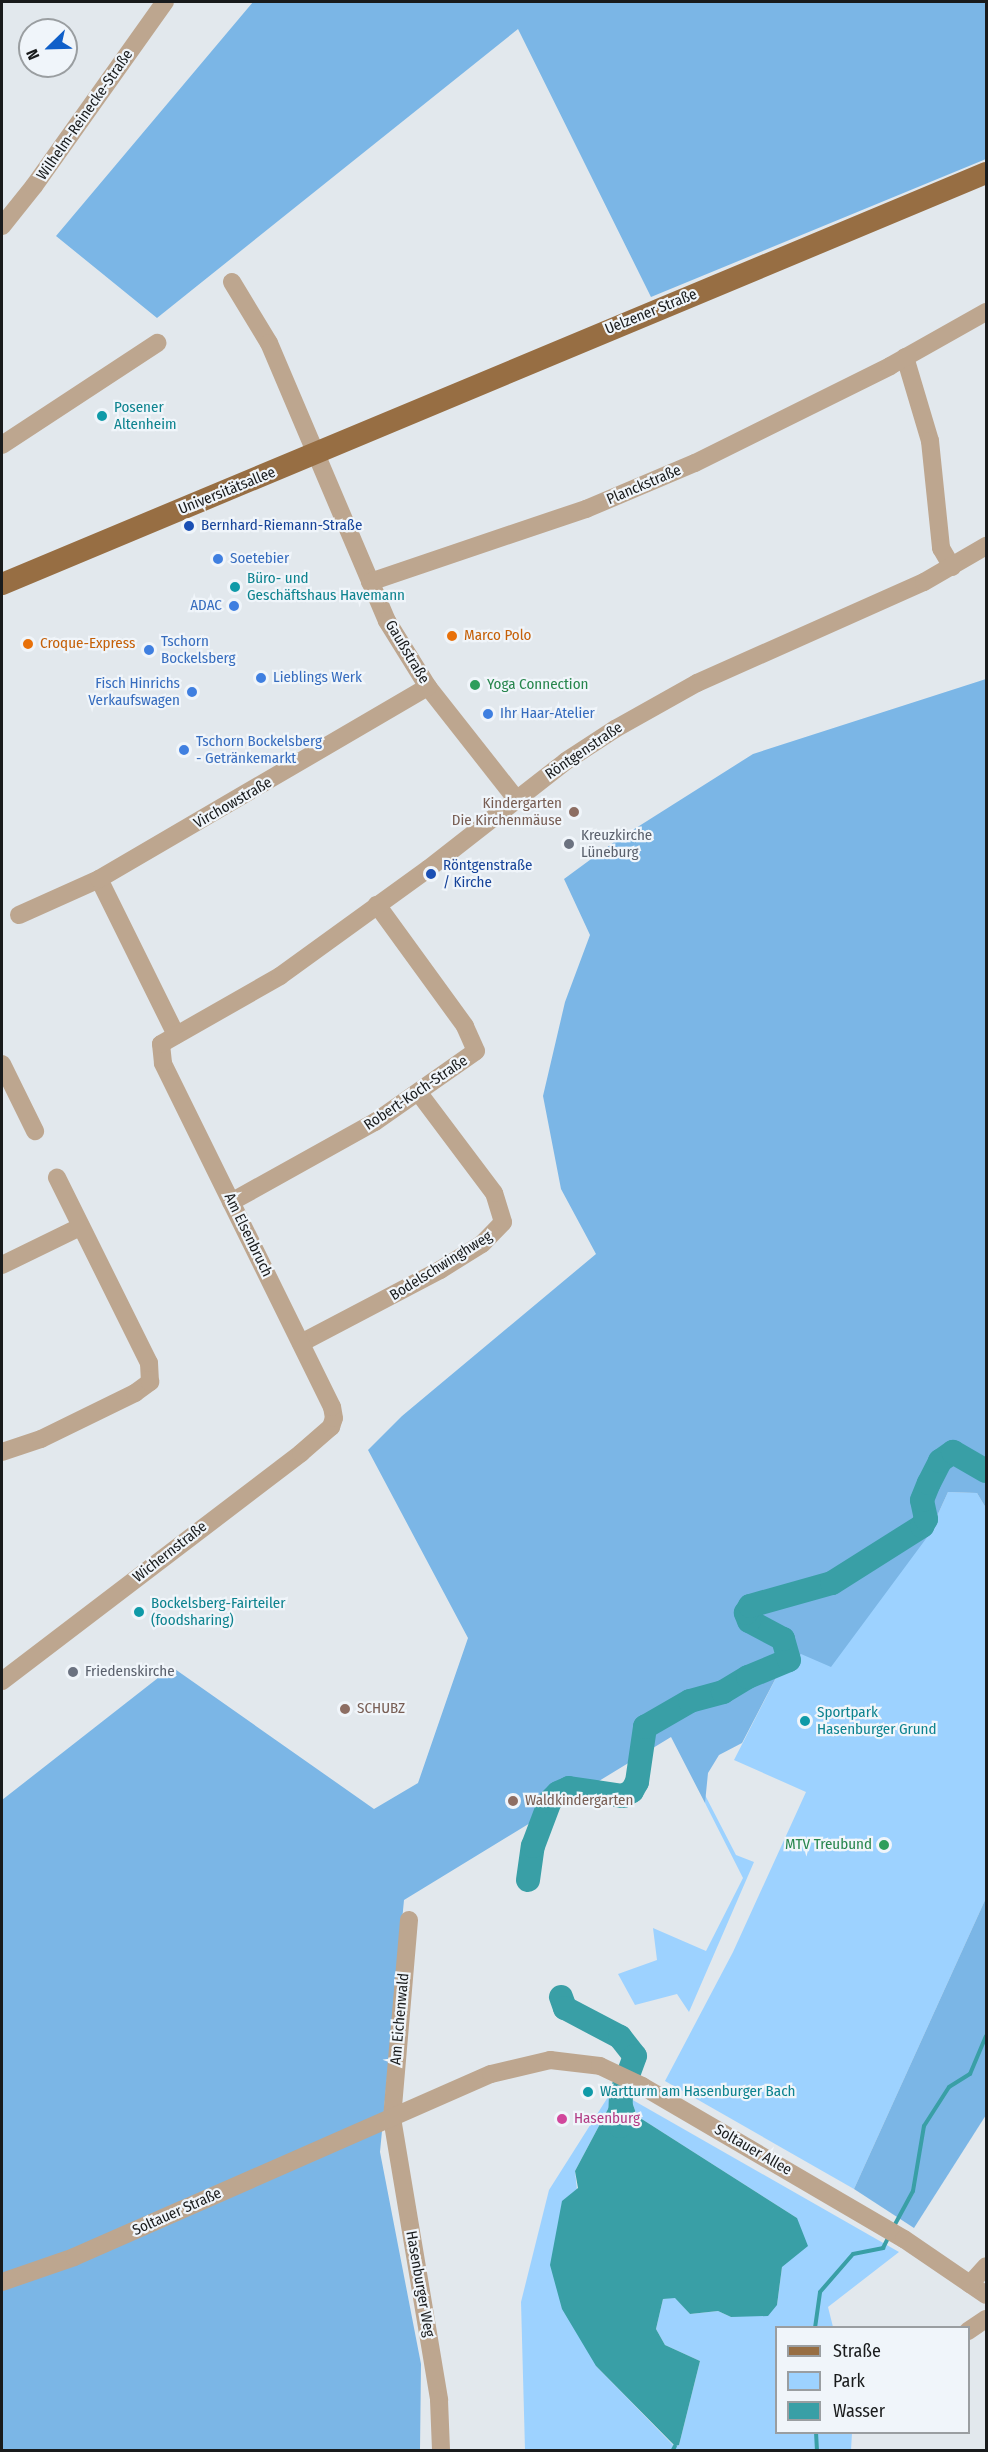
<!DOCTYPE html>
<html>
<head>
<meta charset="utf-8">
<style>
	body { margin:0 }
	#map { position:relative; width:988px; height:2452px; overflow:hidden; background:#e2e8ed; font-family:"Fira Sans Condensed",sans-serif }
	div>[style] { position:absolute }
	.green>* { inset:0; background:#9dd2ff }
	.forest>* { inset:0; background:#7bb6e6 }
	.water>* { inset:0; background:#399fa6 }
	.stream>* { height:4px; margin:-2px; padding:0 2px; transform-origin:2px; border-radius:2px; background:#399fa6 }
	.river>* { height:24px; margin:-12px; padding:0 12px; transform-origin:12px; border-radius:12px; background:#399fa6 }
	.minor>* { height:18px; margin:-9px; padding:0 9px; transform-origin:9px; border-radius:9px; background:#bda68f }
	.major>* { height:22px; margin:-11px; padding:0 11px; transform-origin:11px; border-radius:11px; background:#976e43 }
	.dots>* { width:16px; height:16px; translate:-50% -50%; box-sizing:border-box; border:3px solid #f0f5fa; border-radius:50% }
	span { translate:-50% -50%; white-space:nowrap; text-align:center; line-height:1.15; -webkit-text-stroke:4.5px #f0f5fa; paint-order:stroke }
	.street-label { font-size:15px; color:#191b1c }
	.culture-label { font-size:15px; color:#0d838f }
	.left { translate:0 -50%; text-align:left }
	.transit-label { font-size:15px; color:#164399 }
	.shop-label { font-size:15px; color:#366cbe }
	.right { translate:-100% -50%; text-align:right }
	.food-label { font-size:15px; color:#c56008 }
	.leisure-label { font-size:15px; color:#27864d }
	.education-label { font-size:15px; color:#785e54 }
	.worship-label { font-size:15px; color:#5b616d }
	.hotel-label { font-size:15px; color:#b23c85 }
	.frame { position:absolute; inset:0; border:3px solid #191b1c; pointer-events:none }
	.legend { position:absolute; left:775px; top:2326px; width:195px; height:108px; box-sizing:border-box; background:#f0f5fa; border:2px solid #9a9ea1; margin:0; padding:8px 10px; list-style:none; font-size:18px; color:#191b1c }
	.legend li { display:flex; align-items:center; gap:12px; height:30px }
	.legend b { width:30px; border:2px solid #9a9ea1 }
	.north { position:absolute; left:18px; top:18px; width:60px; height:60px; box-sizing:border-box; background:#f0f5fa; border:2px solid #9a9ea1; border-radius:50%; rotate:247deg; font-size:16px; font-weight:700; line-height:24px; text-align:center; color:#191b1c }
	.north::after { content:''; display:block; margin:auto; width:21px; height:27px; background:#0f5fc9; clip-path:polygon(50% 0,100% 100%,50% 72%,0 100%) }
</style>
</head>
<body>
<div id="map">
	<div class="green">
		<i style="clip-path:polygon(948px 1492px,977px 1493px,986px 1508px,986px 1898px,854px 2189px,665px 2081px,733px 1952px,806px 1792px,734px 1760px,780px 1670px,928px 1536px)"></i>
		<i style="clip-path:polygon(705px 1795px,736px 1855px,754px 1862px,689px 2012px,677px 1994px,635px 2005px,618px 1974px,657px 1960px,653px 1928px,706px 1951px,743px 1878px,705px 1803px)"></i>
		<i style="clip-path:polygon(613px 2089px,617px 2092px,575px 2171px,596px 2366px,674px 2446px,679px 2445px,700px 2361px,665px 2345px,656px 2329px,663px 2299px,675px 2297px,690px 2314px,718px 2311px,731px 2317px,777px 2305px,782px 2267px,797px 2218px,637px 2116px,631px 2099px,899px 2252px,828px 2307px,833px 2327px,776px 2328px,776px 2432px,852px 2433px,851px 2450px,525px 2450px,521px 2302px,549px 2190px)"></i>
	</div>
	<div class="forest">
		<i style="clip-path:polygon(253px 2px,986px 2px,986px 159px,651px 297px,518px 29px,157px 318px,56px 236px)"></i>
		<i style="clip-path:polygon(986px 679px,986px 1508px,977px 1493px,948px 1492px,928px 1536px,831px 1667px,801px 1654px,780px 1670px,742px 1743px,719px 1755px,708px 1773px,705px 1803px,671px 1737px,404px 1900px,380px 2152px,421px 2364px,420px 2450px,2px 2450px,2px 1800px,172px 1667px,374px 1809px,418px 1783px,468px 1638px,368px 1450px,402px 1416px,596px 1254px,561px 1189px,543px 1096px,565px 1002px,590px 935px,564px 879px,617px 840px,753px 754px)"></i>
		<i style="clip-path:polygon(986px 1898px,986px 2115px,914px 2228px,854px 2189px)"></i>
	</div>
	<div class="water">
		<i style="clip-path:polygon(617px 2092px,631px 2099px,637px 2116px,797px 2218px,808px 2246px,782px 2267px,777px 2305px,768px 2316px,731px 2317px,718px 2311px,690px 2314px,675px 2298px,663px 2299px,656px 2329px,665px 2345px,700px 2361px,679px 2445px,675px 2446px,596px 2366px,562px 2309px,550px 2265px,562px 2201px,578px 2188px,575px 2171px)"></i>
	</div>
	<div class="stream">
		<i style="left:893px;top:2228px;width:42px;rotate:-61.6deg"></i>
		<i style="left:913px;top:2191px;width:66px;rotate:-80.4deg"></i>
		<i style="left:924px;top:2126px;width:46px;rotate:-57.3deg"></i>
		<i style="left:949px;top:2087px;width:25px;rotate:-32deg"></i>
		<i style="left:970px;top:2074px;width:41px;rotate:-67.2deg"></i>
		<i style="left:815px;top:2328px;width:36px;rotate:-82deg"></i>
		<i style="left:820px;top:2292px;width:50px;rotate:-49deg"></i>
		<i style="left:853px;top:2254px;width:31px;rotate:-11deg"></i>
		<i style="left:883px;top:2248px;width:11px;rotate:-63deg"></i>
		<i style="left:816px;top:2432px;width:18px;rotate:87deg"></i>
		<i style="left:673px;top:2450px;width:4px;rotate:-63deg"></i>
	</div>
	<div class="river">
		<i style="left:528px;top:1880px;width:34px;rotate:-82deg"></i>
		<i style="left:533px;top:1846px;width:48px;rotate:-69.3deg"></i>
		<i style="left:550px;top:1801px;width:11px;rotate:-45deg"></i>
		<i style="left:558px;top:1793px;width:12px;rotate:-24deg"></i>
		<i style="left:569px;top:1788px;width:55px;rotate:8.4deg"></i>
		<i style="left:623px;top:1796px;width:10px;rotate:-29deg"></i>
		<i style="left:632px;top:1791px;width:10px;rotate:-61deg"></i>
		<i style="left:637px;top:1782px;width:56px;rotate:-81.7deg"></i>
		<i style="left:645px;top:1727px;width:52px;rotate:-30deg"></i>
		<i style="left:690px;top:1701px;width:34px;rotate:-15deg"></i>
		<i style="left:723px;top:1692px;width:29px;rotate:-31deg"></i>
		<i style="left:748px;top:1677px;width:44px;rotate:-22.5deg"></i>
		<i style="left:789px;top:1660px;width:22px;rotate:-106deg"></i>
		<i style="left:783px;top:1639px;width:38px;rotate:-152deg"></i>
		<i style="left:749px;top:1621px;width:9px;rotate:-111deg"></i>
		<i style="left:746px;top:1613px;width:8px;rotate:-60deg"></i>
		<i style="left:750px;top:1606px;width:85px;rotate:-15.7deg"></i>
		<i style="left:832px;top:1583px;width:107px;rotate:-32.3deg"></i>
		<i style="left:922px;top:1526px;width:8px;rotate:-60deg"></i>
		<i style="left:926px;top:1519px;width:19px;rotate:-102deg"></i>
		<i style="left:922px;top:1500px;width:18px;rotate:-68deg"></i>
		<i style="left:929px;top:1483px;width:25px;rotate:-63deg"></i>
		<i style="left:940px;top:1461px;width:16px;rotate:-35deg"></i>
		<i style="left:953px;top:1452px;width:38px;rotate:30deg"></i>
		<i style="left:561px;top:1997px;width:12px;rotate:70deg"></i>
		<i style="left:565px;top:2008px;width:62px;rotate:27.8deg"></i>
		<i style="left:620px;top:2037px;width:24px;rotate:52deg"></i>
		<i style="left:635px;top:2056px;width:40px;rotate:110.2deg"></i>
		<i style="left:621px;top:2094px;width:32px;rotate:92deg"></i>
	</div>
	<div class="minor">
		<i style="left:2px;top:226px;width:51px;rotate:-51.3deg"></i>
		<i style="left:34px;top:186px;width:226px;rotate:-54.6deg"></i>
		<i style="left:232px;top:282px;width:71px;rotate:58.8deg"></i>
		<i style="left:269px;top:343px;width:302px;rotate:67deg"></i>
		<i style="left:387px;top:621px;width:78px;rotate:58.2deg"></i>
		<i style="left:428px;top:687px;width:142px;rotate:51.8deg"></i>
		<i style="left:905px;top:357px;width:88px;rotate:73.4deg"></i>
		<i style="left:930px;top:441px;width:108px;rotate:84.1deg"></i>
		<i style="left:941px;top:548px;width:22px;rotate:60deg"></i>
		<i style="left:2px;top:445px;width:186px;rotate:-33.3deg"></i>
		<i style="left:370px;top:582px;width:228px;rotate:-18.7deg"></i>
		<i style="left:586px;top:509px;width:118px;rotate:-22.9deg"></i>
		<i style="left:695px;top:463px;width:218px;rotate:-26.4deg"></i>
		<i style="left:890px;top:366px;width:110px;rotate:-29.4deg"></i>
		<i style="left:99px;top:879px;width:174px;rotate:63.7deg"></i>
		<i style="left:19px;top:915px;width:88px;rotate:-24.2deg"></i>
		<i style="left:99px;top:879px;width:381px;rotate:-30.3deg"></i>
		<i style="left:2px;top:1064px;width:75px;rotate:63.8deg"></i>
		<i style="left:231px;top:1202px;width:165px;rotate:-29.1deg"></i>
		<i style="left:375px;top:1122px;width:123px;rotate:-35.1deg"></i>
		<i style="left:476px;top:1051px;width:27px;rotate:-114deg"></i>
		<i style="left:465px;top:1026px;width:150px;rotate:-126deg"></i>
		<i style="left:2px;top:1265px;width:87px;rotate:-26deg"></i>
		<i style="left:301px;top:1343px;width:157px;rotate:-27.7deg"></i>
		<i style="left:440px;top:1270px;width:49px;rotate:-31.8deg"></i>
		<i style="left:482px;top:1244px;width:30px;rotate:-46deg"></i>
		<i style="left:503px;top:1222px;width:30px;rotate:-107deg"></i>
		<i style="left:494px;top:1193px;width:125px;rotate:-126.9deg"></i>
		<i style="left:2px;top:1452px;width:41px;rotate:-18.4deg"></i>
		<i style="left:41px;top:1439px;width:105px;rotate:-26.1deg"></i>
		<i style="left:135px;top:1393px;width:19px;rotate:-36deg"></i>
		<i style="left:150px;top:1382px;width:19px;rotate:-93deg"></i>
		<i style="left:149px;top:1363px;width:207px;rotate:-116.4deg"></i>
		<i style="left:2px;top:1681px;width:376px;rotate:-37.3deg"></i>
		<i style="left:301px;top:1453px;width:40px;rotate:-41deg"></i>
		<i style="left:331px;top:1427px;width:9px;rotate:-72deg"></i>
		<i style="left:334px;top:1418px;width:11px;rotate:-100deg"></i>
		<i style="left:332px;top:1407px;width:383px;rotate:-116.2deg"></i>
		<i style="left:163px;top:1063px;width:19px;rotate:-96deg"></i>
		<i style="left:161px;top:1044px;width:137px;rotate:-29.7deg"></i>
		<i style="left:280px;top:976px;width:183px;rotate:-35.9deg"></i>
		<i style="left:428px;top:869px;width:175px;rotate:-38deg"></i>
		<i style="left:566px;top:761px;width:59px;rotate:-33.1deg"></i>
		<i style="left:615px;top:729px;width:94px;rotate:-29.3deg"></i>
		<i style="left:697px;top:683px;width:248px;rotate:-24deg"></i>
		<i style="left:924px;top:582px;width:72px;rotate:-30.1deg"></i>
		<i style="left:409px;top:1920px;width:199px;rotate:94.9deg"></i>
		<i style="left:392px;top:2118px;width:286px;rotate:80.5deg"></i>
		<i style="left:439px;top:2400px;width:50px;rotate:87.7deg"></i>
		<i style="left:2px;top:2282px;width:76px;rotate:-19.1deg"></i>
		<i style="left:74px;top:2257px;width:455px;rotate:-23.7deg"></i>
		<i style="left:491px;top:2074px;width:61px;rotate:-13.3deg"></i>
		<i style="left:550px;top:2060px;width:50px;rotate:6.8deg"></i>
		<i style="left:600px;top:2066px;width:47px;rotate:25.5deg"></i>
		<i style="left:642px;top:2086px;width:303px;rotate:30.3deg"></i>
		<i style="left:904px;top:2239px;width:99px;rotate:34.3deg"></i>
		<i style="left:970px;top:2284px;width:24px;rotate:-48deg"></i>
		<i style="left:968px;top:2331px;width:22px;rotate:-34deg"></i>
	</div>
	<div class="major">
		<i style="left:2px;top:584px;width:1066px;rotate:-22.67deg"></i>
	</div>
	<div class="dots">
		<i style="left:102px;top:416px;background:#0f9aa8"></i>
		<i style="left:189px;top:526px;background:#1a4fb4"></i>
		<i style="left:218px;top:559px;background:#3f7fe0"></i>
		<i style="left:235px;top:587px;background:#0f9aa8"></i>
		<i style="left:234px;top:606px;background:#3f7fe0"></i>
		<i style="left:452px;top:636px;background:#e8710a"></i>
		<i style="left:28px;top:644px;background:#e8710a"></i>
		<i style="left:149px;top:650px;background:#3f7fe0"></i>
		<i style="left:261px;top:678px;background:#3f7fe0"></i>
		<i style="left:475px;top:685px;background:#2e9e5b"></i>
		<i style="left:192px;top:692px;background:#3f7fe0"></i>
		<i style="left:488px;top:714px;background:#3f7fe0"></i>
		<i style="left:184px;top:750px;background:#3f7fe0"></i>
		<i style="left:574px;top:812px;background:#8d6e63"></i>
		<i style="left:569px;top:844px;background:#6b7280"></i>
		<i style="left:431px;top:874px;background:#1a4fb4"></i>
		<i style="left:139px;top:1612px;background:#0f9aa8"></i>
		<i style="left:73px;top:1672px;background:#6b7280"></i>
		<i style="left:345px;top:1709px;background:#8d6e63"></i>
		<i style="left:805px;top:1721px;background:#0f9aa8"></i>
		<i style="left:513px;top:1801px;background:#8d6e63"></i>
		<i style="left:884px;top:1845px;background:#2e9e5b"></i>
		<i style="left:588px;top:2092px;background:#0f9aa8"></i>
		<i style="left:562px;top:2119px;background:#d1479c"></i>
	</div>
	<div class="street-label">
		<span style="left:85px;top:115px;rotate:-55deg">Wilhelm-Reinecke-Straße</span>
		<span style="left:651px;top:312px;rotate:-22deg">Uelzener Straße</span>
		<span style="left:644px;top:485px;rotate:-23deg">Planckstraße</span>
		<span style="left:227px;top:491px;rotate:-22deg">Universitätsallee</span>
		<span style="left:407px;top:652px;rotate:59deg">Gaußstraße</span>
		<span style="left:584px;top:751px;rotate:-34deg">Röntgenstraße</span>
		<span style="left:233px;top:803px;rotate:-30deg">Virchowstraße</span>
		<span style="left:416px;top:1093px;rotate:-34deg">Robert-Koch-Straße</span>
		<span style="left:248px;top:1235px;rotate:64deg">Am Elsenbruch</span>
		<span style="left:441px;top:1266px;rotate:-32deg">Bodelschwinghweg</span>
		<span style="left:170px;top:1552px;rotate:-38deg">Wichernstraße</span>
		<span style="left:400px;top:2019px;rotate:-85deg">Am Eichenwald</span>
		<span style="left:753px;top:2150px;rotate:30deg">Soltauer Allee</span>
		<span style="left:177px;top:2212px;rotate:-24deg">Soltauer Straße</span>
		<span style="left:420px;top:2284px;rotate:80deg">Hasenburger Weg</span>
	</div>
	<div class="culture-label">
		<span class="left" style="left:114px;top:416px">Posener<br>Altenheim</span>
		<span class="left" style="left:247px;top:587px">Büro- und<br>Geschäftshaus Havemann</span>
		<span class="left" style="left:151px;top:1612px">Bockelsberg-Fairteiler<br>(foodsharing)</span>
		<span class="left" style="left:817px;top:1721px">Sportpark<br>Hasenburger Grund</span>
		<span class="left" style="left:600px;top:2092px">Wartturm am Hasenburger Bach</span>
	</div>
	<div class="transit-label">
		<span class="left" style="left:201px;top:526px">Bernhard-Riemann-Straße</span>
		<span class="left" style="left:443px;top:874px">Röntgenstraße<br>/ Kirche</span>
	</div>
	<div class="shop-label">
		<span class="left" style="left:230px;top:559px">Soetebier</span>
		<span class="right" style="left:222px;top:606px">ADAC</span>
		<span class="left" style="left:161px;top:650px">Tschorn<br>Bockelsberg</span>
		<span class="left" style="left:273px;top:678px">Lieblings Werk</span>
		<span class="right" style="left:180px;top:692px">Fisch Hinrichs<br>Verkaufswagen</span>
		<span class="left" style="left:500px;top:714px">Ihr Haar-Atelier</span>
		<span class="left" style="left:196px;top:750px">Tschorn Bockelsberg<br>- Getränkemarkt</span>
	</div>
	<div class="food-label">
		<span class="left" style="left:464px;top:636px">Marco Polo</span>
		<span class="left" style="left:40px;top:644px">Croque-Express</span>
	</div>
	<div class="leisure-label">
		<span class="left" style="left:487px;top:685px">Yoga Connection</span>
		<span class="right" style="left:872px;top:1845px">MTV Treubund</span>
	</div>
	<div class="education-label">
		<span class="right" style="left:562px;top:812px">Kindergarten<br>Die Kirchenmäuse</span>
		<span class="left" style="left:357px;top:1709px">SCHUBZ</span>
		<span class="left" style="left:525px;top:1801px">Waldkindergarten</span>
	</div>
	<div class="worship-label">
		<span class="left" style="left:581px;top:844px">Kreuzkirche<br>Lüneburg</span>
		<span class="left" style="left:85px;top:1672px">Friedenskirche</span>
	</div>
	<div class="hotel-label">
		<span class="left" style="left:574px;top:2119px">Hasenburg</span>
	</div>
	<div class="frame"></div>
	<ul class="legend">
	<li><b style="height:8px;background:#976e43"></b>Straße</li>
	<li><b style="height:16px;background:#9dd2ff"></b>Park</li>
	<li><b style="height:16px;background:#399fa6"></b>Wasser</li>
	</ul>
	<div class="north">N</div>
</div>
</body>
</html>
